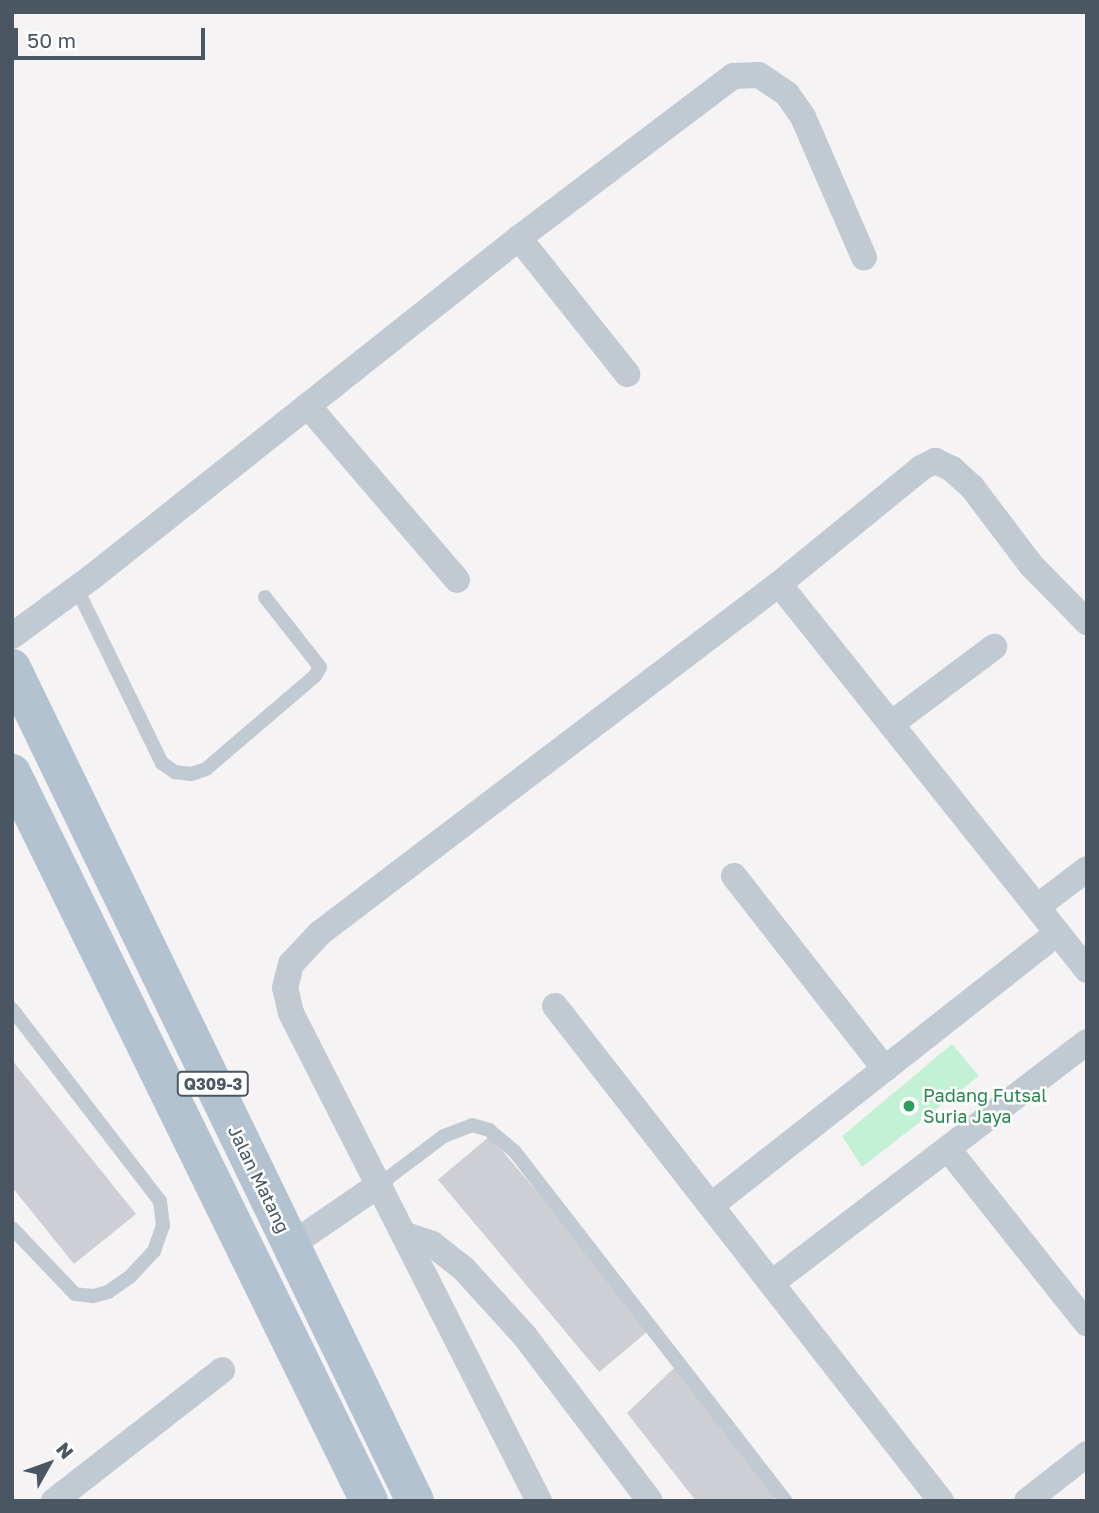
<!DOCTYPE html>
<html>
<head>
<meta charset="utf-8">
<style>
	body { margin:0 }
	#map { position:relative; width:1099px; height:1513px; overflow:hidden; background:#f5f3f3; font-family:"Golos Text",sans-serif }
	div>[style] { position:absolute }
	.green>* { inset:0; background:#c3f1d5 }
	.building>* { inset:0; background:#cdcfd5; transform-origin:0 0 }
	.service>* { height:14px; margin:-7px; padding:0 7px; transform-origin:7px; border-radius:7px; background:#c1cad2 }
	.minor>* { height:26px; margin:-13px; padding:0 13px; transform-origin:13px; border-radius:13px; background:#c1cad2 }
	.primary>* { height:38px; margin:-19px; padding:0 19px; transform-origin:19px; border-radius:19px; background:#b3c2d1 }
	.dots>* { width:19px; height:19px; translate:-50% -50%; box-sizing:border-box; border:4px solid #fff; border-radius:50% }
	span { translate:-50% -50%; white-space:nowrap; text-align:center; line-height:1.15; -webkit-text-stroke:5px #fff; paint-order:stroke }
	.shield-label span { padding:2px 5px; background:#fff; border:2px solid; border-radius:5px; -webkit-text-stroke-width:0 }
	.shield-label { font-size:16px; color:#4a5661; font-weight:700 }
	.leisure-label { font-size:18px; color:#27864d }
	.left { translate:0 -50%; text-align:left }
	.street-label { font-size:18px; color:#4a5661 }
	.frame { position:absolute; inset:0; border:14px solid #4a5661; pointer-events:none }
	.north { position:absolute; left:14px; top:1429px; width:70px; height:70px; -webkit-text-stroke:5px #fff; paint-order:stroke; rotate:50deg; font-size:19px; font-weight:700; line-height:28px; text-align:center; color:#4a5661 }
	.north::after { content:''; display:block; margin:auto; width:24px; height:32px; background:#4a5661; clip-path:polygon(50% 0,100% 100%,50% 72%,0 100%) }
	.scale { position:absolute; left:14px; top:28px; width:191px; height:32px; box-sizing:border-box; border:4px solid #4a5661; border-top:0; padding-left:9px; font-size:21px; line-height:24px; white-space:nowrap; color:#4a5661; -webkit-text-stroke:5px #fff; paint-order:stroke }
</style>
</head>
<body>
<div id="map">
	<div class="green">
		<i style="clip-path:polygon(952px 1044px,979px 1076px,862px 1167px,842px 1136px)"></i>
	</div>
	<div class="building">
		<i style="clip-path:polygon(12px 1060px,136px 1214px,74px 1264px,12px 1187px)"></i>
		<i style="left:490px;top:1136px;width:251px;height:68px;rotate:50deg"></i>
		<i style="clip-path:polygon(676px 1366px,776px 1491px,773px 1501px,696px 1501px,627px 1413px)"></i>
	</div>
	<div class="service">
		<i style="left:77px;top:589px;width:194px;rotate:64deg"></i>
		<i style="left:162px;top:763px;width:16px;rotate:35deg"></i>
		<i style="left:175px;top:772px;width:16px;rotate:7deg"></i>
		<i style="left:191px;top:774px;width:16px;rotate:-18deg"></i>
		<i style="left:206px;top:769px;width:143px;rotate:-40.5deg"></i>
		<i style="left:315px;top:676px;width:10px;rotate:-61deg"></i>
		<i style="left:320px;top:667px;width:89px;rotate:-128.2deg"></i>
		<i style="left:12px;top:1009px;width:242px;rotate:52.4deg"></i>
		<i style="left:160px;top:1201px;width:24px;rotate:83deg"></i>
		<i style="left:163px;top:1225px;width:28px;rotate:109deg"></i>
		<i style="left:154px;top:1251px;width:34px;rotate:133deg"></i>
		<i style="left:131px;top:1276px;width:28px;rotate:145deg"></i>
		<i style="left:108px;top:1292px;width:16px;rotate:165deg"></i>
		<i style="left:93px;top:1296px;width:18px;rotate:-174deg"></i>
		<i style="left:75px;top:1294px;width:91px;rotate:-133.7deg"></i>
		<i style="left:380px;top:1184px;width:80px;rotate:-36.9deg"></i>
		<i style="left:444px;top:1136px;width:30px;rotate:-21deg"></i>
		<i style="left:472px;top:1125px;width:18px;rotate:16deg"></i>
		<i style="left:489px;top:1130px;width:34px;rotate:40deg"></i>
		<i style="left:515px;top:1152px;width:442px;rotate:52.2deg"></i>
	</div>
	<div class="minor">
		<i style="left:519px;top:238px;width:174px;rotate:51.5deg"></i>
		<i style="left:308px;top:406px;width:229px;rotate:49.4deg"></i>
		<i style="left:779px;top:584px;width:494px;rotate:51.4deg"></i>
		<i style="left:12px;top:636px;width:99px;rotate:-36.4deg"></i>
		<i style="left:92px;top:577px;width:545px;rotate:-38.45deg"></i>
		<i style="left:519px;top:238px;width:268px;rotate:-37.1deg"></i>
		<i style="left:733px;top:76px;width:26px;rotate:-2deg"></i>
		<i style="left:759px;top:75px;width:34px;rotate:34deg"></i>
		<i style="left:787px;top:94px;width:28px;rotate:55deg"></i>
		<i style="left:803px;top:117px;width:153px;rotate:66.5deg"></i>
		<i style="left:891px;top:724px;width:129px;rotate:-36.8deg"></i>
		<i style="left:734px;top:876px;width:245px;rotate:52deg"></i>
		<i style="left:1037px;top:907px;width:63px;rotate:-37.2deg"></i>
		<i style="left:555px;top:1006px;width:628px;rotate:52.05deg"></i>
		<i style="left:948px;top:1149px;width:223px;rotate:51.5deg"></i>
		<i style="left:713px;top:1204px;width:438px;rotate:-38.2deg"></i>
		<i style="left:406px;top:1235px;width:28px;rotate:19deg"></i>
		<i style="left:432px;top:1244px;width:39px;rotate:38deg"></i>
		<i style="left:463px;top:1268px;width:91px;rotate:47.7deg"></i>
		<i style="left:524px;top:1335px;width:208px;rotate:52.8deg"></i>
		<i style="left:291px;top:1245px;width:108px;rotate:-34.4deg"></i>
		<i style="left:773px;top:1282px;width:395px;rotate:-37.4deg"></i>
		<i style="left:54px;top:1501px;width:213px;rotate:-37.9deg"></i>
		<i style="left:539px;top:1501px;width:547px;rotate:-116.94deg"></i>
		<i style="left:291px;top:1013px;width:26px;rotate:-103deg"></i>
		<i style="left:285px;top:988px;width:25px;rotate:-76deg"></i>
		<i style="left:291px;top:964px;width:42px;rotate:-46.9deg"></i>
		<i style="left:320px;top:933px;width:577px;rotate:-37.25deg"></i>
		<i style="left:779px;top:584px;width:183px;rotate:-39.2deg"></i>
		<i style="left:921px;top:468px;width:16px;rotate:-27deg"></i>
		<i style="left:935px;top:461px;width:19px;rotate:25deg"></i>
		<i style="left:952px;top:469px;width:27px;rotate:42deg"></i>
		<i style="left:972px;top:487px;width:98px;rotate:52.9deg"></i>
		<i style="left:1031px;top:565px;width:80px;rotate:45.5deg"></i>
		<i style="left:1027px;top:1501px;width:76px;rotate:-38.1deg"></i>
	</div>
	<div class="primary">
		<i style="left:12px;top:668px;width:925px;rotate:64.18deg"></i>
		<i style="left:12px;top:773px;width:811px;rotate:63.88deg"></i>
	</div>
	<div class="dots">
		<i style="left:909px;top:1106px;background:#2e9e5b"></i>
	</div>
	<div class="shield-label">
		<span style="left:213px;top:1084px">Q309-3</span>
	</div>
	<div class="leisure-label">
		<span class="left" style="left:923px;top:1106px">Padang Futsal<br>Suria Jaya</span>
	</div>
	<div class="street-label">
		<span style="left:259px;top:1179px;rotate:64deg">Jalan Matang</span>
	</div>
	<div class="frame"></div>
	<div class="north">N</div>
	<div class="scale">50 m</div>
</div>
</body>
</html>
